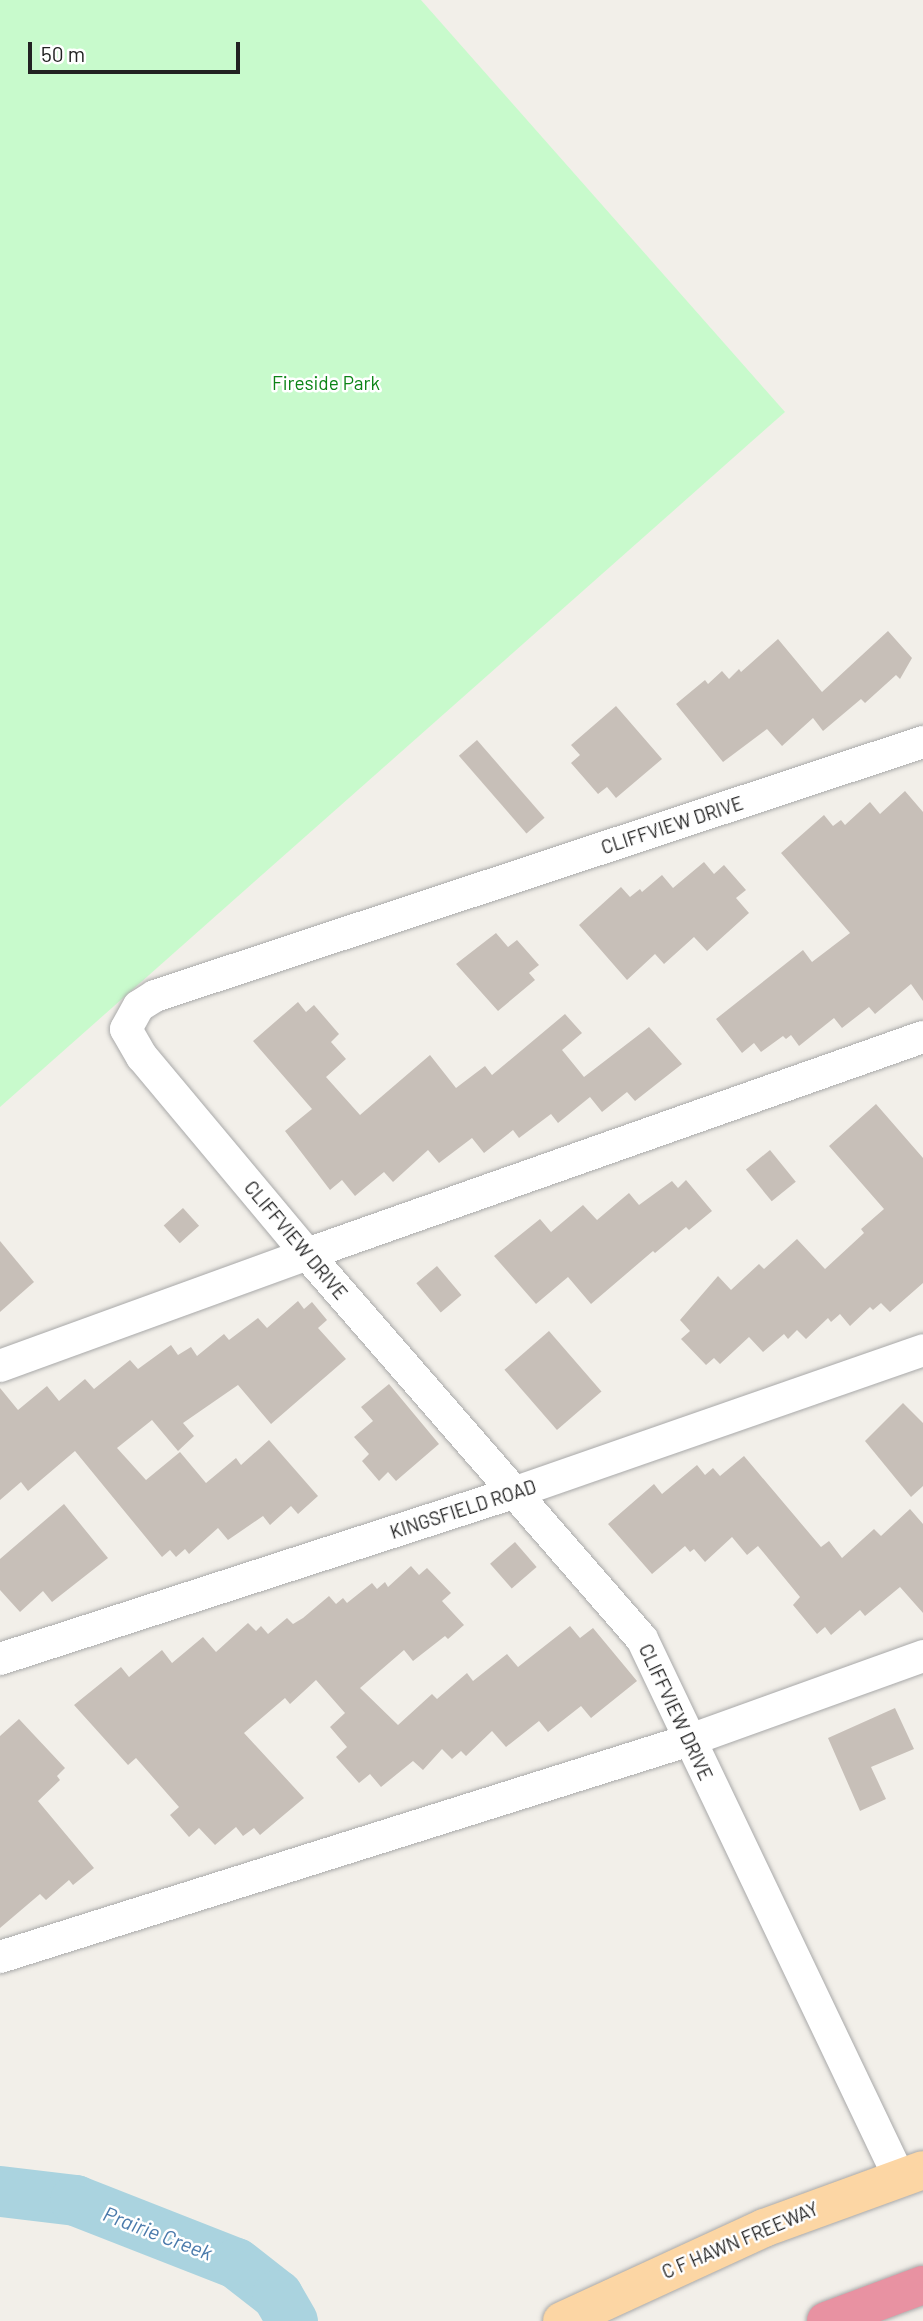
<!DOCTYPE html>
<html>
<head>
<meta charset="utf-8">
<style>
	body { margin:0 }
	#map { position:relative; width:923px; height:2321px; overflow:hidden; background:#f2efe9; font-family:Barlow,sans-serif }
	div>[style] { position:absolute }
	.park>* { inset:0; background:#c8facc }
	.river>* { height:51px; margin:-25.5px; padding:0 25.5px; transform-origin:25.5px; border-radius:25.5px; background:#aad3df }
	.building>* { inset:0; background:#c7bfb8; transform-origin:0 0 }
	.roads { filter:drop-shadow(0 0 2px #a9a9a9) drop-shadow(0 0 2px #a9a9a9) }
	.minor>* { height:32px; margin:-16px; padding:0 16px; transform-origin:16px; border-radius:16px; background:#fff }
	.major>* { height:38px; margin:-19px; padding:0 19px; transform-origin:19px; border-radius:19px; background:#fcd6a4 }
	.highway>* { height:38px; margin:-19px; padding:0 19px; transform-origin:19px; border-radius:19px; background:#e892a2 }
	span { translate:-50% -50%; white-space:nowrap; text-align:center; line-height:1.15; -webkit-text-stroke:5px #fff; paint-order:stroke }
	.park-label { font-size:19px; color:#0c8416 }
	.street-label { font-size:19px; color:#222 }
	.water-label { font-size:21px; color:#4a7aab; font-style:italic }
	.scale { position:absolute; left:28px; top:42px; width:212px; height:32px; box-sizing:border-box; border:4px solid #222; border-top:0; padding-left:9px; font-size:21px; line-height:24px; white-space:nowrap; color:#222; -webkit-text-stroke:5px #fff; paint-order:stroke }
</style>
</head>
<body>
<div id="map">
	<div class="park">
		<i style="clip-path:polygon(0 0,421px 0,785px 412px,0 1107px)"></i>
	</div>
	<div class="river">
		<i style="left:0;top:2191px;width:76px;rotate:6.8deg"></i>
		<i style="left:75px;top:2200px;width:173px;rotate:21.4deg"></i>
		<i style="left:236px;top:2263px;width:52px;rotate:38deg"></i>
		<i style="left:277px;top:2295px;width:30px;rotate:60deg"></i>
	</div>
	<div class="building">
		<i style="clip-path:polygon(888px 631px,912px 658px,900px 679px,896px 675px,865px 703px,861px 699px,823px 731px,813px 718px,782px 746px,767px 729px,723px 762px,676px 704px,705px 680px,708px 684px,722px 671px,729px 679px,739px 669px,741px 672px,778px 639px,822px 692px)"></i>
		<i style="clip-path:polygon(616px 706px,662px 759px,616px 798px,607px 787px,598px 794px,571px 763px,580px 755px,571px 745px)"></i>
		<i style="left:477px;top:740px;width:103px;height:24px;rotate:49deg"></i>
		<i style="clip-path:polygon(905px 791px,923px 812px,923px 1001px,911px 984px,875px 1014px,869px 1007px,842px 1028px,834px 1018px,799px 1046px,791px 1035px,786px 1039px,783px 1036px,761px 1052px,754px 1043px,742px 1053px,716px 1019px,803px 950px,812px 962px,850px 933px,781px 853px,824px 815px,833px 826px,841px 820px,845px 825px,870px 802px,880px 814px)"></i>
		<i style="clip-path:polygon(704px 862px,714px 874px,724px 865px,746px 890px,736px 898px,749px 913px,707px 951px,694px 937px,664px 964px,655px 954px,627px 980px,579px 925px,621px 887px,630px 897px,640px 889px,642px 892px,662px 875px,673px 888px)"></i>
		<i style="clip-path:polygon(496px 933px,508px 947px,517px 940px,539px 965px,529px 973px,535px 980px,498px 1011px,456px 964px)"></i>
		<i style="clip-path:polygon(298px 1002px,306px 1012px,314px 1005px,339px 1034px,331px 1042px,346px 1059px,326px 1077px,360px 1115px,430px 1055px,456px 1088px,485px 1066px,492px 1075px,565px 1014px,582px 1033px,562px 1050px,584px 1077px,649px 1027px,682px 1064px,635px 1101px,627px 1092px,602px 1112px,590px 1097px,558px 1123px,551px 1114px,519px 1138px,513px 1130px,484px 1153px,472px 1138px,439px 1163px,428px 1150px,393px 1182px,384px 1172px,355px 1196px,342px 1180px,330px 1190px,285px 1131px,312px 1109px,253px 1041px)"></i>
		<i style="clip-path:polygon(876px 1104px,923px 1158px,923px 1283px,890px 1312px,881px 1303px,873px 1310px,870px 1307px,850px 1326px,840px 1314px,831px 1322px,828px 1318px,806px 1339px,797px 1330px,788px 1339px,784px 1334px,763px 1352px,749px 1337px,720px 1364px,714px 1358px,706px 1365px,681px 1339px,690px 1331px,680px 1320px,718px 1276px,731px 1290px,759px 1264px,764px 1269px,797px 1239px,825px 1269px,864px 1233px,861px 1229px,884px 1209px,829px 1146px)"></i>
		<i style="left:770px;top:1150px;width:41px;height:31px;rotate:51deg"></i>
		<i style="clip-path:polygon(686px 1180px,712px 1211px,689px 1230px,686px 1227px,655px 1253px,653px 1251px,591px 1304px,568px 1277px,536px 1304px,494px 1256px,540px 1219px,551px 1232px,583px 1205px,597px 1220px,629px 1193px,639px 1205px,672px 1181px,678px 1188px)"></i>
		<i style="left:183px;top:1208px;width:24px;height:26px;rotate:48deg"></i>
		<i style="clip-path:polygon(0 1241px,34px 1282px,0 1312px)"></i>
		<i style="left:437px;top:1266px;width:38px;height:27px;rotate:50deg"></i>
		<i style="clip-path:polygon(298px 1301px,304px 1309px,312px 1302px,327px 1320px,318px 1328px,346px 1359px,271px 1424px,238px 1385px,183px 1423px,194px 1436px,178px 1451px,152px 1420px,117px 1448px,146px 1480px,180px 1452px,206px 1483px,236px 1458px,241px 1465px,269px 1440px,318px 1496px,298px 1514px,291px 1506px,270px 1525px,263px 1516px,228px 1540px,218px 1528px,189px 1554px,185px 1549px,176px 1557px,170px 1550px,162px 1557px,75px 1451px,28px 1491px,21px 1482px,0 1500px,0 1388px,18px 1410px,47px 1386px,59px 1401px,85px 1379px,94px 1389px,130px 1360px,138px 1369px,171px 1345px,178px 1355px,191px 1347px,197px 1356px,224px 1334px,229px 1340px,258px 1318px,267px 1328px)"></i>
		<i style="left:549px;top:1331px;width:80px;height:59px;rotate:49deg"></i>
		<i style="clip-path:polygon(389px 1384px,439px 1444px,396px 1481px,388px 1472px,379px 1481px,362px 1461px,369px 1454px,354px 1437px,373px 1421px,361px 1407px)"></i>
		<i style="clip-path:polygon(903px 1403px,923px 1423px,923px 1486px,911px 1497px,865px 1441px)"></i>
		<i style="clip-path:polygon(744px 1456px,821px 1547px,829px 1541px,842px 1558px,874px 1529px,881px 1536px,910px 1509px,923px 1524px,923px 1613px,900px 1587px,865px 1616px,860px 1610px,831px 1635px,825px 1627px,817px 1634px,793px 1605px,800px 1597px,758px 1546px,747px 1555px,732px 1537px,705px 1562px,694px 1549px,690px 1552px,685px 1546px,652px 1574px,608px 1524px,654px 1484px,662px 1494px,697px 1465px,705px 1475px,713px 1468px,720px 1476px)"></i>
		<i style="clip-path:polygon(64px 1504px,108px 1558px,52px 1602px,43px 1591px,20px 1612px,0 1590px,0 1559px)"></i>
		<i style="left:515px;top:1542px;width:33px;height:33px;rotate:49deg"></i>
		<i style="clip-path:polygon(411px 1566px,419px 1575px,427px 1568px,451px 1593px,442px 1601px,464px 1625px,448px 1639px,445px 1636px,413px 1661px,404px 1650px,360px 1688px,398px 1725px,432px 1694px,437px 1699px,467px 1673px,473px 1681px,507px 1654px,518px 1667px,570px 1626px,580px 1638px,593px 1628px,637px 1681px,591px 1718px,581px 1706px,548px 1732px,539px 1721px,506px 1747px,492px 1731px,466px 1756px,461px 1751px,452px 1759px,442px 1749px,423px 1770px,413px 1761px,381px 1787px,370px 1774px,359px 1783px,336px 1757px,347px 1747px,330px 1727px,345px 1713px,316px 1680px,290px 1704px,285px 1698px,244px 1733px,304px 1798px,260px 1835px,254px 1828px,243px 1836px,236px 1827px,215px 1845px,199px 1828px,189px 1837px,170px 1815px,179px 1807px,136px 1758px,128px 1765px,74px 1705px,121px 1667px,129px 1677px,162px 1650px,172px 1663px,203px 1637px,216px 1652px,248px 1623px,256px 1631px,261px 1626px,268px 1634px,287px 1618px,293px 1624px,303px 1618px,329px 1596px,336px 1604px,343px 1598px,347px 1603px,372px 1583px,377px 1589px,385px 1582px,388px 1587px)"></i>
		<i style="clip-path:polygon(895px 1708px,914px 1749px,871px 1767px,886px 1799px,860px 1811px,828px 1738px)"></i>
		<i style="clip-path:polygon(19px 1719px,65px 1768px,57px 1776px,60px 1780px,38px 1801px,94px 1868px,73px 1885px,69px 1880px,46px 1900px,40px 1894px,0 1928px,0 1736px)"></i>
	</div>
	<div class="roads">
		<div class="minor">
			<i style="left:0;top:1366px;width:327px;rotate:-20deg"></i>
			<i style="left:307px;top:1254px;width:653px;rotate:-19.41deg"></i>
			<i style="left:0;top:1659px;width:542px;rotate:-17.93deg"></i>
			<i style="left:516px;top:1492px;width:431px;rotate:-19.2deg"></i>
			<i style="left:0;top:1957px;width:723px;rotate:-17.46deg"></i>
			<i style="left:690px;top:1740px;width:248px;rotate:-19.8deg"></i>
			<i style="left:899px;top:2177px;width:596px;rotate:-115.53deg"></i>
			<i style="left:642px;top:1639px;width:510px;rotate:-131.03deg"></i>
			<i style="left:307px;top:1254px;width:257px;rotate:-129.9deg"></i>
			<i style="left:142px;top:1057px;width:32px;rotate:-120deg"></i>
			<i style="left:126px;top:1029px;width:26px;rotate:-61deg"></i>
			<i style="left:139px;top:1006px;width:19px;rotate:-32deg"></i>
			<i style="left:155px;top:996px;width:809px;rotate:-18.3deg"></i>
		</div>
		<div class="major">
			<i style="left:562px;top:2321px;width:222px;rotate:-24.7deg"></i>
			<i style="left:764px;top:2228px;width:169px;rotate:-20deg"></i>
		</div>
		<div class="highway">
			<i style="left:826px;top:2321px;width:103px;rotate:-20.4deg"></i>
		</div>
	</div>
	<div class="park-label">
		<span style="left:326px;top:383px">Fireside Park</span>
	</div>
	<div class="street-label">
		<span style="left:672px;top:825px;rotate:-18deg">CLIFFVIEW DRIVE</span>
		<span style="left:296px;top:1240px;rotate:50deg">CLIFFVIEW DRIVE</span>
		<span style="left:463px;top:1509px;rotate:-18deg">KINGSFIELD ROAD</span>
		<span style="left:676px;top:1712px;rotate:65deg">CLIFFVIEW DRIVE</span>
		<span style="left:740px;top:2240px;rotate:-23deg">C F HAWN FREEWAY</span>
	</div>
	<div class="water-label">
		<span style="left:158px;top:2233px;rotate:21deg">Prairie Creek</span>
	</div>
	<div class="scale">50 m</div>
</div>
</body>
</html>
